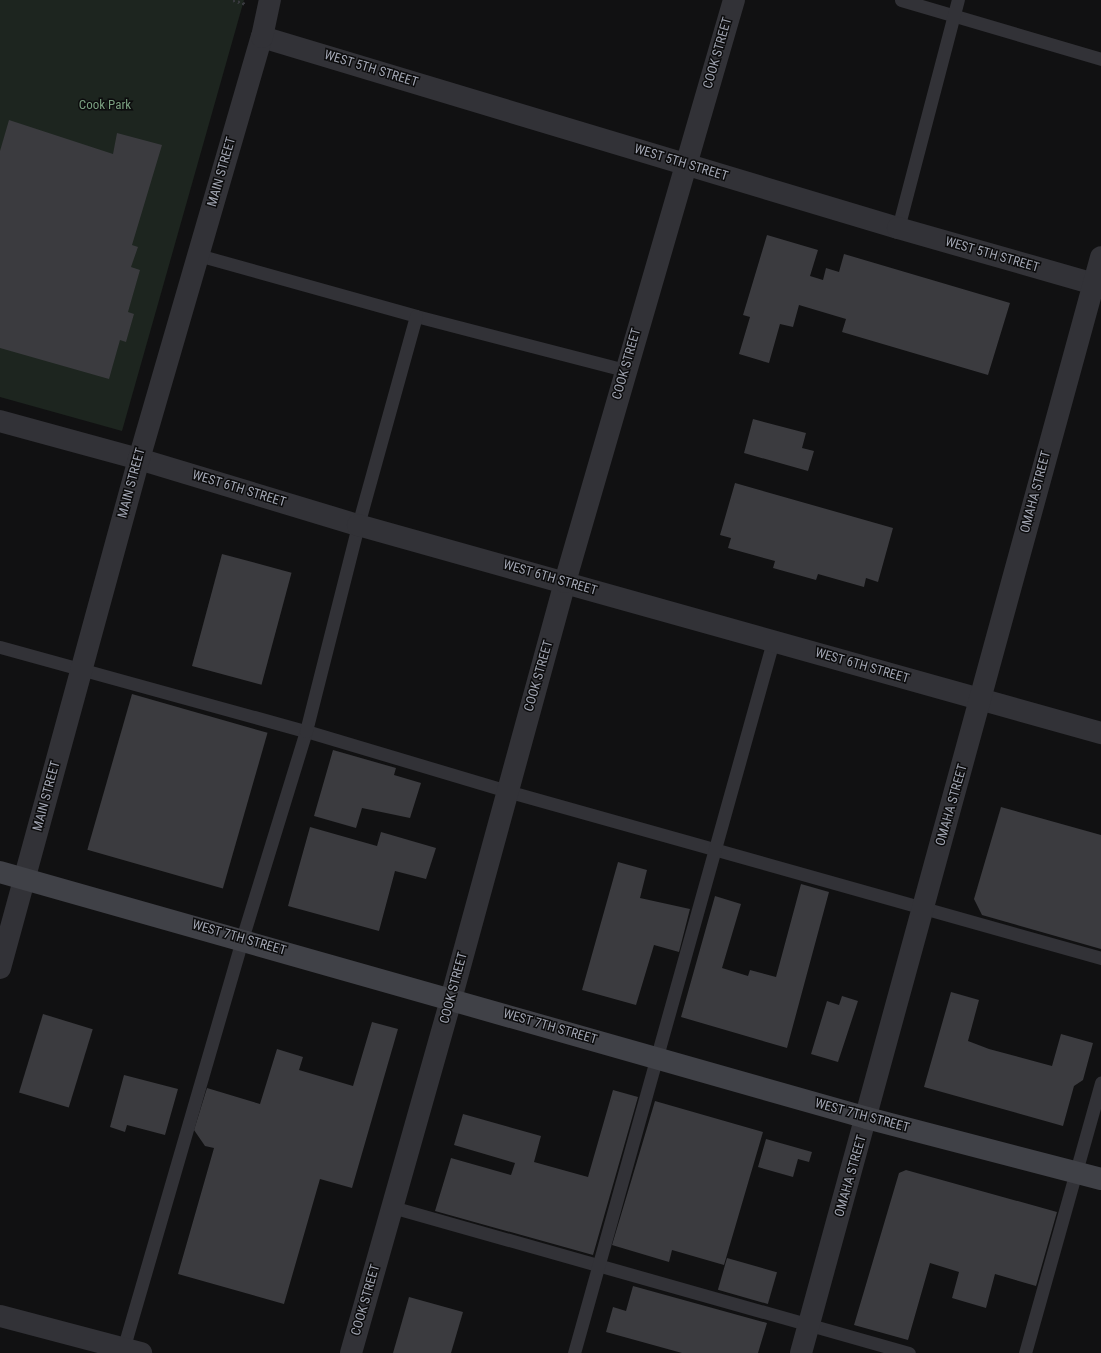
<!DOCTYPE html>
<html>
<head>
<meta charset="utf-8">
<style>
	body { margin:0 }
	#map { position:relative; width:1101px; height:1353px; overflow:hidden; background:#111112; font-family:"Roboto Condensed",sans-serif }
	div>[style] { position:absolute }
	.green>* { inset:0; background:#1d251f }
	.building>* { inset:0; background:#3b3b3f; transform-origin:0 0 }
	.path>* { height:2.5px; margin-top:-1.25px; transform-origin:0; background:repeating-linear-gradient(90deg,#38393e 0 2px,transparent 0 5px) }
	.service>* { height:13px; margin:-6.5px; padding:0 6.5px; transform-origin:6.5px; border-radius:6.5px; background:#323237 }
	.minor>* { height:22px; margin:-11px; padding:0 11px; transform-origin:11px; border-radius:11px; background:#323237 }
	.secondary>* { height:22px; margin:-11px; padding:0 11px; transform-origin:11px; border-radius:11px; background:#404147 }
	span { translate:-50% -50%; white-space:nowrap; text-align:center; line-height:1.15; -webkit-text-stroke:3px #0c0c0d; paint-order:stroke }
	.street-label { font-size:13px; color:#a2a6b3 }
	.park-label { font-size:13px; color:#799e7f }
</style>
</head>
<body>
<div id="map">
	<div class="green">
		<i style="clip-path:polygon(0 0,244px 0,122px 431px,0 397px)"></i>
	</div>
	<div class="building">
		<i style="clip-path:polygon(9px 120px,113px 154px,117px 133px,162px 145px,132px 245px,138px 247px,131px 267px,140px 270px,128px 312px,134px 314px,126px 342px,120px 340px,109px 379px,0 348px,0 151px)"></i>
		<i style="clip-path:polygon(767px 235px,818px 250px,810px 276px,823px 280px,826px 268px,839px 272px,844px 254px,1010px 303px,988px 375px,842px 332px,846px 319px,799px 305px,793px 327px,780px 324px,769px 363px,739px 354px,750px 317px,743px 315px)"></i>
		<i style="clip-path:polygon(753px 419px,806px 433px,802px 448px,814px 451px,808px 471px,744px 453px)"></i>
		<i style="clip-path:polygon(735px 483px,893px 528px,878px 582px,866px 578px,864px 587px,818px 574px,816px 580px,773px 568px,775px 561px,728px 548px,731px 538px,720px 535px)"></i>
		<i style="left:222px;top:554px;width:72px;height:116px;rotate:15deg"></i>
		<i style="left:132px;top:694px;width:141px;height:162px;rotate:16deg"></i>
		<i style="clip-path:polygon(333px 750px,396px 768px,394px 775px,421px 783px,410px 818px,362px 808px,356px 828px,314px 816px)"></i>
		<i style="clip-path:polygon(1001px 807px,1101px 835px,1101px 949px,982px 915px,974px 899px)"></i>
		<i style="clip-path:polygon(310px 827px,377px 846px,381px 832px,436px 848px,426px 879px,395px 871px,379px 931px,288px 906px)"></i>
		<i style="clip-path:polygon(618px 862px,647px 870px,640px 898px,690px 909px,679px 952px,654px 945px,636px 1005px,582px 990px)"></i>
		<i style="clip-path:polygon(801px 884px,829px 892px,787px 1048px,681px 1017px,715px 896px,741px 904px,722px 968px,748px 976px,750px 970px,776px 977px)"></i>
		<i style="clip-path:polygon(951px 992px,979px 1000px,968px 1041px,989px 1049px,1052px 1066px,1061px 1034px,1093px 1043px,1083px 1080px,1074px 1086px,1063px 1126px,924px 1087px)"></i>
		<i style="clip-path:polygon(842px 996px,858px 1001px,838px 1062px,811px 1054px,827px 1001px,839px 1005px)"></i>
		<i style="left:43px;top:1014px;width:52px;height:82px;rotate:17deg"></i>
		<i style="clip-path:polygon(372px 1022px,398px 1029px,352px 1188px,320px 1179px,284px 1304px,178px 1274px,214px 1148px,205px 1146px,194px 1130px,207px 1088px,260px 1104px,277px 1049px,303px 1057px,299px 1070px,353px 1086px)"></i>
		<i style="clip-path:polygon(124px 1075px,178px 1089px,165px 1135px,127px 1125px,125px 1132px,110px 1127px)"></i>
		<i style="clip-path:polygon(613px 1090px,638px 1097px,593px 1255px,435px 1211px,451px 1158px,511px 1175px,515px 1163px,454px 1145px,463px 1114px,541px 1136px,534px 1162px,588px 1177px)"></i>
		<i style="clip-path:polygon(655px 1101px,763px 1132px,724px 1265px,672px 1250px,669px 1262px,612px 1245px)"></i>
		<i style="clip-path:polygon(766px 1139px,812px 1152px,809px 1162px,798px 1159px,793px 1177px,758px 1167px)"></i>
		<i style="clip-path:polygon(906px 1170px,1057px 1212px,1036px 1286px,995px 1274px,986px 1308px,952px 1298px,959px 1272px,930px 1263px,908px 1340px,854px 1325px,899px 1173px)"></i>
		<i style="left:727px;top:1258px;width:52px;height:33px;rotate:16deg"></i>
		<i style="clip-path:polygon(633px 1286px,767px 1323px,758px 1353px,682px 1353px,606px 1332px,613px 1307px,626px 1311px)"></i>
		<i style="clip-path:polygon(409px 1297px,463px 1312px,451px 1353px,393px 1353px)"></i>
	</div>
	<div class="path">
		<i style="left:233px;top:0;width:14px;rotate:17deg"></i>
	</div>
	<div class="service">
		<i style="left:901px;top:0;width:209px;rotate:16.4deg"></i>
		<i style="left:898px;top:228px;width:236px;rotate:-75.3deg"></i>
		<i style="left:198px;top:255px;width:226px;rotate:15.6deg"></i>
		<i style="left:416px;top:316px;width:216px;rotate:14.5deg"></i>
		<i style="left:0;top:647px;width:317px;rotate:15.4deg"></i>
		<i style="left:306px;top:731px;width:210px;rotate:16.6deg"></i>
		<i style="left:507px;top:791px;width:617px;rotate:15.7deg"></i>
		<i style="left:392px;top:1207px;width:537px;rotate:15.77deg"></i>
		<i style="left:122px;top:1353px;width:431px;rotate:-73.8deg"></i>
		<i style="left:242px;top:939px;width:218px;rotate:-72.9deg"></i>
		<i style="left:306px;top:731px;width:212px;rotate:-75.8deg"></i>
		<i style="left:358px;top:525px;width:217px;rotate:-74.5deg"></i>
		<i style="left:574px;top:1353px;width:739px;rotate:-74.38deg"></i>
		<i style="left:1025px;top:1353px;width:281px;rotate:-74.3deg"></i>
	</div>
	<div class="minor">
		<i style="left:262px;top:37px;width:664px;rotate:16.72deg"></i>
		<i style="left:898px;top:228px;width:211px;rotate:15.9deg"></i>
		<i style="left:0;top:421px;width:144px;rotate:15.3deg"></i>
		<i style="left:139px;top:459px;width:229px;rotate:16.8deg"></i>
		<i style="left:358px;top:525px;width:772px;rotate:15.64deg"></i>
		<i style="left:0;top:968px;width:528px;rotate:-74.73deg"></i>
		<i style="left:139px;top:459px;width:440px;rotate:-73.8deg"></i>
		<i style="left:262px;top:37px;width:38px;rotate:-78deg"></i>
		<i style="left:0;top:1316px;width:146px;rotate:14.7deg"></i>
		<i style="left:351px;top:1353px;width:368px;rotate:-74.2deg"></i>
		<i style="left:451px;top:999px;width:432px;rotate:-74.7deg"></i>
		<i style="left:565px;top:582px;width:606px;rotate:-73.81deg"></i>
		<i style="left:801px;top:1353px;width:1136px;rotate:-74.69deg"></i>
	</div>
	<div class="secondary">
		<i style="left:0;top:872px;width:901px;rotate:15.84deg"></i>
		<i style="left:867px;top:1118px;width:242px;rotate:14.6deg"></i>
	</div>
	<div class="street-label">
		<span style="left:718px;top:53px;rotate:-74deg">COOK STREET</span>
		<span style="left:371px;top:69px;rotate:17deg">WEST 5TH STREET</span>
		<span style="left:681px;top:163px;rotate:17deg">WEST 5TH STREET</span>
		<span style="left:222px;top:172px;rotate:-74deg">MAIN STREET</span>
		<span style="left:992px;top:255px;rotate:16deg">WEST 5TH STREET</span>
		<span style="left:627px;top:364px;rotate:-74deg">COOK STREET</span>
		<span style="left:132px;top:483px;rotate:-75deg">MAIN STREET</span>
		<span style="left:239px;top:489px;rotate:17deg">WEST 6TH STREET</span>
		<span style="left:1036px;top:492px;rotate:-75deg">OMAHA STREET</span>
		<span style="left:550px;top:578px;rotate:16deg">WEST 6TH STREET</span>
		<span style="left:862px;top:666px;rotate:16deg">WEST 6TH STREET</span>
		<span style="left:539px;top:676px;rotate:-74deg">COOK STREET</span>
		<span style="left:47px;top:796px;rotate:-75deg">MAIN STREET</span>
		<span style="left:952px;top:805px;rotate:-74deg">OMAHA STREET</span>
		<span style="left:239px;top:938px;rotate:16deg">WEST 7TH STREET</span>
		<span style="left:454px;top:988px;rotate:-75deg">COOK STREET</span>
		<span style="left:550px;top:1027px;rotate:16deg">WEST 7TH STREET</span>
		<span style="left:862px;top:1116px;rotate:15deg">WEST 7TH STREET</span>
		<span style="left:851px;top:1176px;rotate:-74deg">OMAHA STREET</span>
		<span style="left:366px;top:1300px;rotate:-74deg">COOK STREET</span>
	</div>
	<div class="park-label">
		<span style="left:105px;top:105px">Cook Park</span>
	</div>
</div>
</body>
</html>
